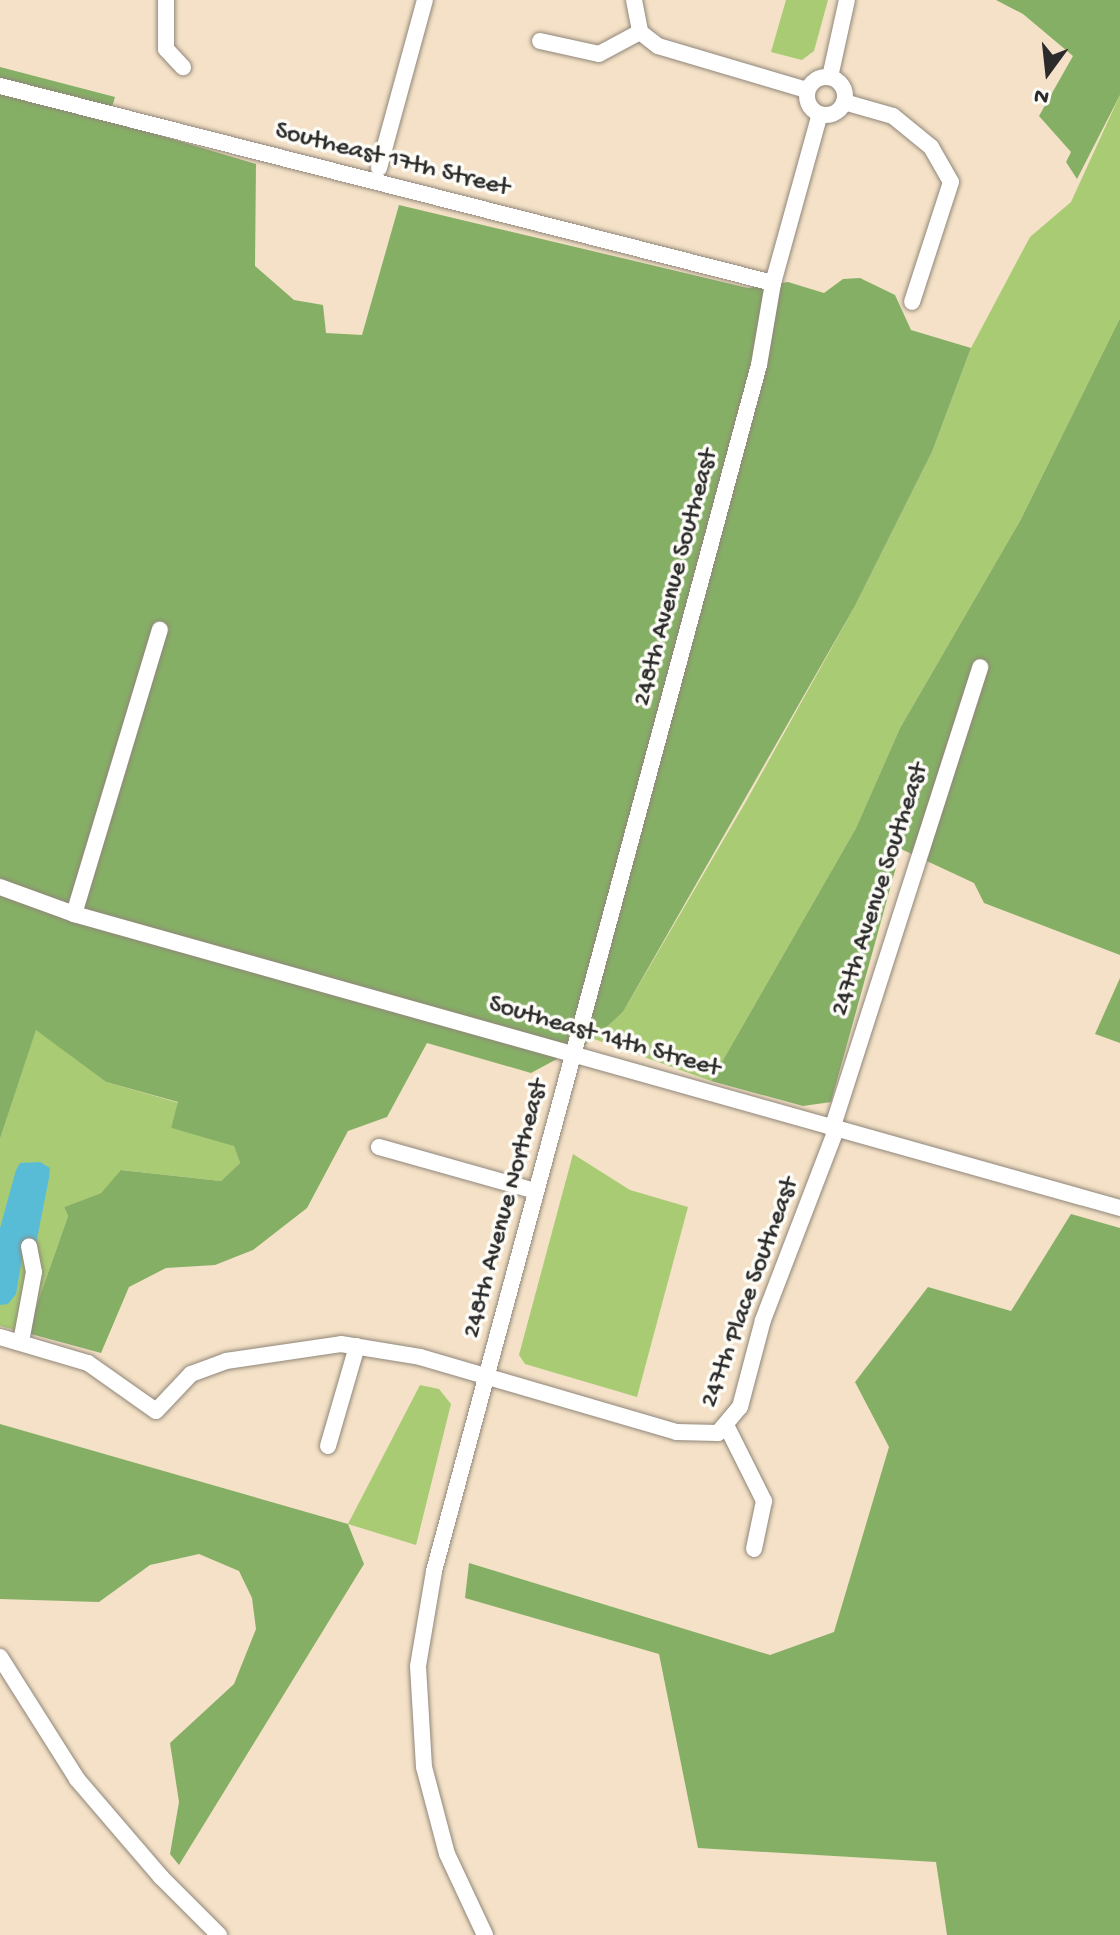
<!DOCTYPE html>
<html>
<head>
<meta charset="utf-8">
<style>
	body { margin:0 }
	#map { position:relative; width:1120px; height:1935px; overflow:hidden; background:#f4e1c7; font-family:"Gochi Hand",sans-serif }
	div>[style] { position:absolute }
	.green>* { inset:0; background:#a8cb74 }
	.forest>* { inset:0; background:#86af66 }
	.water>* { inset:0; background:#59bcd7 }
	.roads { filter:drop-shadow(0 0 2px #908679) drop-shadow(0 0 2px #908679) }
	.minor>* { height:16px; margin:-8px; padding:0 8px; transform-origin:8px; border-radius:8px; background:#fff }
	.minor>.ring { margin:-8px; padding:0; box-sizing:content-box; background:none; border:16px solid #fff; border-radius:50% }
	span { translate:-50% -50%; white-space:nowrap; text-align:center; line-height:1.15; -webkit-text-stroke:7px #fdfcf7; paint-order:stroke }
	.street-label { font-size:26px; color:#2b2b2b }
	.north { position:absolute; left:1008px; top:32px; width:80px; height:80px; -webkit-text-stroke:6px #fdfcf7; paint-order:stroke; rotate:195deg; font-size:22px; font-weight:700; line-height:32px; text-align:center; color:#2b2b2b }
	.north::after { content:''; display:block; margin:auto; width:28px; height:36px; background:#2b2b2b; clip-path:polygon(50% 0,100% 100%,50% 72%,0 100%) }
</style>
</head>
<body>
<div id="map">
	<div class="green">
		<i style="clip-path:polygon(786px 0,828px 0,814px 51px,802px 60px,771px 52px)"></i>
		<i style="clip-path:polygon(1120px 95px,1120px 318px,1021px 519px,900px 728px,856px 828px,711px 1081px,594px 1039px,623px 1012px,748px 798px,855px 606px,932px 452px,971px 348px,1030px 237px,1071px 202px)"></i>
		<i style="clip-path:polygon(36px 1029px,106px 1082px,179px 1103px,171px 1128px,234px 1145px,240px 1163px,221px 1181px,122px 1170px,101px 1193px,64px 1207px,68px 1216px,27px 1333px,0 1326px,0 1139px)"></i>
		<i style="clip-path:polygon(573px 1154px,630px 1190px,688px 1207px,637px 1397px,525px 1364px,519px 1355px)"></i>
		<i style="clip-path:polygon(420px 1385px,439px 1389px,451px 1404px,416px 1545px,348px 1524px)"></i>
	</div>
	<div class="forest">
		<i style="clip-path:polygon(996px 0,1120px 0,1120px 95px,1077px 179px,1066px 162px,1071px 152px,1039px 116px,1073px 56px,1023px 14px)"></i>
		<i style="clip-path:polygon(0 67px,115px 97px,108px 120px,256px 164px,255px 266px,294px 300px,323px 305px,326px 333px,362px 335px,399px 205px,748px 288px,788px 282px,824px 293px,843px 279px,860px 278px,895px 295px,911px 330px,971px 348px,932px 452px,855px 606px,623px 1012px,594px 1039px,531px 1073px,427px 1043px,387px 1117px,348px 1131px,307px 1208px,253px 1250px,215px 1265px,166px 1268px,129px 1287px,101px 1353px,27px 1333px,68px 1216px,64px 1207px,101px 1193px,121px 1170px,221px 1181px,240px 1163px,234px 1146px,171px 1128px,178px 1102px,106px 1082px,36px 1030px,0 1139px)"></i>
		<i style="clip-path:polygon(1120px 318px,1120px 955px,984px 903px,974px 883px,901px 849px,831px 1102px,803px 1106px,711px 1081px,856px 828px,900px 728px,1021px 519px)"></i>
		<i style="clip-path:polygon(1120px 978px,1120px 1043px,1095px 1034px)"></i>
		<i style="clip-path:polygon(1071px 1214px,1120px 1228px,1120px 1935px,947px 1935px,936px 1862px,698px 1848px,659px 1654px,465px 1598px,469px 1563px,770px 1655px,834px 1632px,889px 1447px,855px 1382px,928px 1287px,1011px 1311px)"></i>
		<i style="clip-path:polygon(0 1424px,348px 1524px,364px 1564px,179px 1865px,170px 1854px,179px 1802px,170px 1743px,234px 1684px,256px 1629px,252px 1598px,239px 1571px,199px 1554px,150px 1565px,99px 1602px,0 1599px)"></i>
	</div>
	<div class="water">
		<i style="clip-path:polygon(40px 1162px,50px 1168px,49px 1178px,36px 1244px,24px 1247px,16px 1294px,8px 1304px,0 1305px,0 1228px,16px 1170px,20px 1163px)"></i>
	</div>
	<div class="roads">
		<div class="minor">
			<i style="left:166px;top:0;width:49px;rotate:90deg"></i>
			<i style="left:166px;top:49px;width:25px;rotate:47deg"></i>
			<i style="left:634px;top:0;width:33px;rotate:79deg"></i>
			<i style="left:640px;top:32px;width:23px;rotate:38deg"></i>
			<i style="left:658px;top:46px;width:155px;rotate:16.5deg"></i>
			<i style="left:540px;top:41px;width:60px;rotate:12.4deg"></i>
			<i style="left:599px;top:54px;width:47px;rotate:-28.2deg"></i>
			<i class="ring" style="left:807px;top:77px;width:22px;height:22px"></i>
			<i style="left:830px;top:77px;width:79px;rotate:-77.6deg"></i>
			<i style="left:0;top:86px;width:798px;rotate:14.3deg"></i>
			<i style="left:844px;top:102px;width:51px;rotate:15.9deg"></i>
			<i style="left:893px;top:116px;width:49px;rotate:39.2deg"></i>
			<i style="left:931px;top:147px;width:40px;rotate:60.3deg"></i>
			<i style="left:951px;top:182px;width:126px;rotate:108deg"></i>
			<i style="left:379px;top:168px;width:174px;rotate:-74.7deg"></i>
			<i style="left:0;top:887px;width:79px;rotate:20deg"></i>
			<i style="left:74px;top:914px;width:1087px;rotate:15.7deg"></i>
			<i style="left:74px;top:914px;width:297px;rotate:-73.2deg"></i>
			<i style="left:832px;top:1129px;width:485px;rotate:-72.2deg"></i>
			<i style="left:379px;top:1147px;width:163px;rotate:15.7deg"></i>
			<i style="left:0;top:1337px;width:92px;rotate:16.5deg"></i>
			<i style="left:88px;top:1363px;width:83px;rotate:35.2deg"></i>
			<i style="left:156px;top:1411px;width:51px;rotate:-46.6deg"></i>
			<i style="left:191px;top:1374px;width:37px;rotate:-20deg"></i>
			<i style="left:226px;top:1361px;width:116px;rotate:-8.4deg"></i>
			<i style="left:341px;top:1344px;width:80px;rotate:9.3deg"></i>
			<i style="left:420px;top:1357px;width:267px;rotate:16.3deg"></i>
			<i style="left:676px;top:1432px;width:42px;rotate:1.4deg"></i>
			<i style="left:718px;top:1433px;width:34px;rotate:-50deg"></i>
			<i style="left:740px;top:1407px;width:90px;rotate:-75.2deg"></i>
			<i style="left:763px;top:1320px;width:204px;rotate:-69deg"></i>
			<i style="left:21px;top:1342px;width:71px;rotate:-79.5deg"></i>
			<i style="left:34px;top:1272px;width:26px;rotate:-101deg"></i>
			<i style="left:727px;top:1427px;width:83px;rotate:63.4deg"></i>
			<i style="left:764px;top:1501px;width:49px;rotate:101.8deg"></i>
			<i style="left:328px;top:1446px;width:104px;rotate:-73.8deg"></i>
			<i style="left:0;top:1657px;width:144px;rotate:57.7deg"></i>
			<i style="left:77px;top:1779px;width:129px;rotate:49.4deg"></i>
			<i style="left:161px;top:1877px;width:82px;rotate:45deg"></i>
			<i style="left:485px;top:1935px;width:89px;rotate:-115.1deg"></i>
			<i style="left:447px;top:1854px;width:90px;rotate:-104.8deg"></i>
			<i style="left:424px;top:1767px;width:101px;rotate:-93.4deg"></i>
			<i style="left:418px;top:1666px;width:96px;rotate:-80.4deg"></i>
			<i style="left:434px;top:1571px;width:1249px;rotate:-74.92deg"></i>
			<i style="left:759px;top:365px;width:83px;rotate:-80.3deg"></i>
			<i style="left:773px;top:283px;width:175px;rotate:-74.5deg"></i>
		</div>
	</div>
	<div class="street-label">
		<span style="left:392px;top:161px;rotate:14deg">Southeast 17th Street</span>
		<span style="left:677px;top:578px;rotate:-75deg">248th Avenue Southeast</span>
		<span style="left:881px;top:890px;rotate:-72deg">247th Avenue Southeast</span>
		<span style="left:604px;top:1038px;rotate:16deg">Southeast 14th Street</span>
		<span style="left:507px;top:1209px;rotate:-75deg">248th Avenue Northeast</span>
		<span style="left:751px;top:1293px;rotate:-70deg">247th Place Southeast</span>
	</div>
	<div class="north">N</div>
</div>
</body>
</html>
